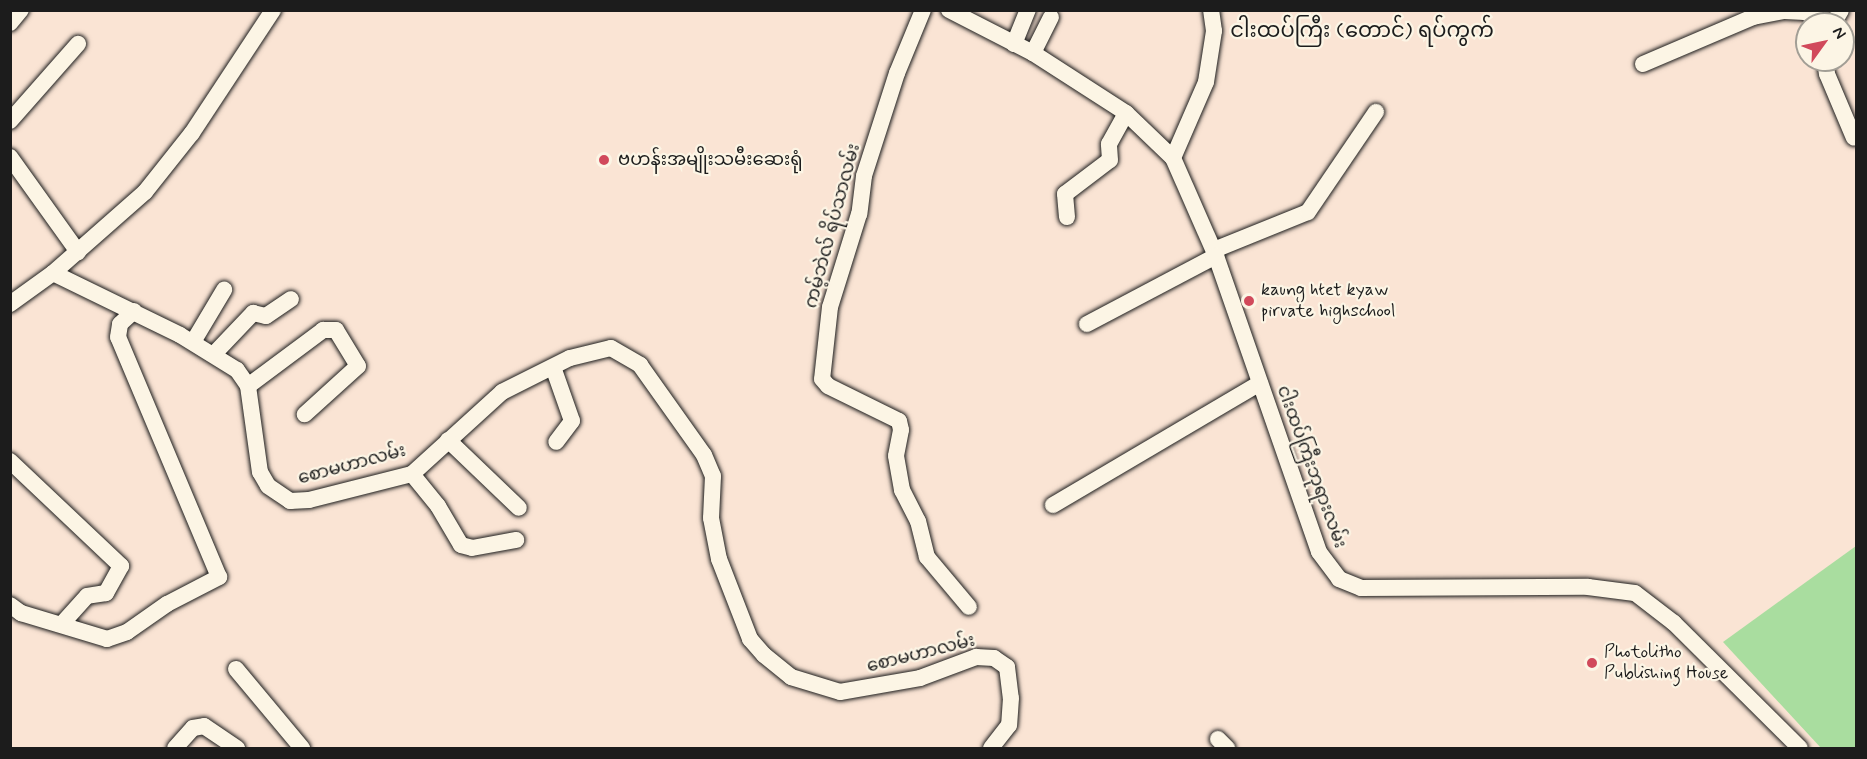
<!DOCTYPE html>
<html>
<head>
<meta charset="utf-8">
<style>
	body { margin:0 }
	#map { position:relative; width:1867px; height:759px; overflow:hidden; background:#fae4d4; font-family:Mynerve,"Noto Sans Myanmar",sans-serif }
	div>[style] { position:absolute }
	.green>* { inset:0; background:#a9dd9f }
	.roads { filter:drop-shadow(0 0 2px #1c1c1c) drop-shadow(0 0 2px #1c1c1c) }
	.street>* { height:16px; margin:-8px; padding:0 8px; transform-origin:8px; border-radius:8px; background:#fcf5e5 }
	.dots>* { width:16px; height:16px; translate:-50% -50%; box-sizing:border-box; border:3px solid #fcf5e5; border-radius:50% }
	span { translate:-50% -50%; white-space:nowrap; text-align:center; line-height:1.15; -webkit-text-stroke:4.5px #fcf5e5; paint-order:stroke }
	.poi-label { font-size:18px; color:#1c1c1c }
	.left { translate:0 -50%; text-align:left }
	.street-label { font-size:18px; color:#1c1c1c }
	.quarter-label { font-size:21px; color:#1c1c1c }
	.frame { position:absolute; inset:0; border:12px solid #1c1c1c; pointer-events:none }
	.north { position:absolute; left:1795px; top:12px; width:60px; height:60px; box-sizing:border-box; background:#fcf5e5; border:2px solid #a29e95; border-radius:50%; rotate:57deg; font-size:16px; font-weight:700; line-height:24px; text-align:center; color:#1c1c1c }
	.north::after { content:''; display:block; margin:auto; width:21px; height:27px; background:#d1495b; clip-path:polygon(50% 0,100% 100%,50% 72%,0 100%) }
</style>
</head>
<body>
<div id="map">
	<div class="green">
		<i style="clip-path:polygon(1856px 546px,1856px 748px,1821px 748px,1723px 642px)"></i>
	</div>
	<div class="roads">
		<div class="street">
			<i style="left:923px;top:10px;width:68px;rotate:112.4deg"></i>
			<i style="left:897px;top:73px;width:108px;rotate:107.8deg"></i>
			<i style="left:864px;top:176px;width:38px;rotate:97deg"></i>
			<i style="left:859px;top:214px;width:97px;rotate:107.3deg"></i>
			<i style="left:830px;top:307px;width:72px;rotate:96.3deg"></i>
			<i style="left:822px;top:379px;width:9px;rotate:49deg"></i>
			<i style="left:828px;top:386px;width:79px;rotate:26.2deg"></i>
			<i style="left:899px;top:421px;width:9px;rotate:77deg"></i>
			<i style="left:901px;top:430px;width:26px;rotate:101deg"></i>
			<i style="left:896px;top:456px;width:35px;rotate:80deg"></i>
			<i style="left:902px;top:490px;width:35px;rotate:63deg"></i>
			<i style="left:918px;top:521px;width:37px;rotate:76deg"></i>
			<i style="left:927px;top:557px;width:65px;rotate:50deg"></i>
			<i style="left:949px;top:10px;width:94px;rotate:27.1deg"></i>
			<i style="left:1033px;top:53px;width:111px;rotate:32.8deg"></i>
			<i style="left:1126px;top:113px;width:65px;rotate:43.8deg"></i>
			<i style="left:1173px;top:158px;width:107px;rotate:66.3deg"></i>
			<i style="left:1216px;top:256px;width:313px;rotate:70.8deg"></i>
			<i style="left:1319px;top:552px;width:34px;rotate:53deg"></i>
			<i style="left:1339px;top:579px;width:24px;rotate:22deg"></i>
			<i style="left:1361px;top:588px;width:227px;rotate:-0.3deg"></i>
			<i style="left:1588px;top:587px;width:47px;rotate:7.3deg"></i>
			<i style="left:1635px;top:593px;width:49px;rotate:37.6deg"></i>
			<i style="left:1674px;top:623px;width:177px;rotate:44.8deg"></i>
			<i style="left:10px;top:23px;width:17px;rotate:-50deg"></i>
			<i style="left:1833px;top:24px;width:16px;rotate:-60deg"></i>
			<i style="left:1014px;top:44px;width:37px;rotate:-68deg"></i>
			<i style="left:1033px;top:53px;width:40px;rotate:-63.4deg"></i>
			<i style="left:1825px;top:60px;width:14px;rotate:82deg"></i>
			<i style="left:1827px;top:74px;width:69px;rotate:67.1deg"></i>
			<i style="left:1643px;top:64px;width:120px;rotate:-23.1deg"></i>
			<i style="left:1753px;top:17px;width:33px;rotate:-11deg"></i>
			<i style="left:1785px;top:11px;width:20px;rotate:3deg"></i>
			<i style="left:1805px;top:12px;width:26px;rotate:28deg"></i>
			<i style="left:10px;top:121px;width:103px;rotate:-48.6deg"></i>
			<i style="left:10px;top:157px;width:117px;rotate:54.4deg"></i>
			<i style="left:1173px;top:158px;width:83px;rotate:-66.5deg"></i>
			<i style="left:1206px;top:82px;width:52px;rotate:-81.1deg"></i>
			<i style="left:1214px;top:31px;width:21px;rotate:-98deg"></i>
			<i style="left:1067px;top:217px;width:23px;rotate:-95deg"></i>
			<i style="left:1065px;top:194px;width:56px;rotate:-37.1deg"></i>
			<i style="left:1110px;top:160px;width:16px;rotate:-94deg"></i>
			<i style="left:1109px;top:144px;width:35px;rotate:-61deg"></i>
			<i style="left:1214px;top:250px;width:101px;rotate:-22deg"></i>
			<i style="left:1308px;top:212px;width:121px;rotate:-55.8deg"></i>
			<i style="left:53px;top:273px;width:141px;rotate:26deg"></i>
			<i style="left:180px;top:335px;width:67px;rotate:31.6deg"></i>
			<i style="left:237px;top:370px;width:19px;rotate:55deg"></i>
			<i style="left:248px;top:386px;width:87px;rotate:82.1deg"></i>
			<i style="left:260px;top:472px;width:16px;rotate:60deg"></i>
			<i style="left:268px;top:486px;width:27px;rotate:34deg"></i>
			<i style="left:290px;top:501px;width:19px;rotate:-3deg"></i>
			<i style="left:309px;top:500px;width:106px;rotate:-14.2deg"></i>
			<i style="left:412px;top:474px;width:122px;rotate:-42.3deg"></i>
			<i style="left:502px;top:392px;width:76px;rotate:-26.6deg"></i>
			<i style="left:570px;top:358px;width:42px;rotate:-13.7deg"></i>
			<i style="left:611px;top:348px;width:34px;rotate:30deg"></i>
			<i style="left:640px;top:365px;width:110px;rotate:54.6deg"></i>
			<i style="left:704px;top:455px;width:23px;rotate:67deg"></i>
			<i style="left:713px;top:476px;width:42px;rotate:92.7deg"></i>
			<i style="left:711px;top:518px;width:42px;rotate:79deg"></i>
			<i style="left:719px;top:559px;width:86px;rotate:68.8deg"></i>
			<i style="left:750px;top:639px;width:21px;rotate:49deg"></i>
			<i style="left:764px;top:655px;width:35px;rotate:39deg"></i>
			<i style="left:791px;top:677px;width:51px;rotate:17deg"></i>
			<i style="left:840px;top:692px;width:81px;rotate:-9.9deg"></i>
			<i style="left:920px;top:678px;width:60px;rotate:-20.6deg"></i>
			<i style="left:976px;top:657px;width:18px;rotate:3deg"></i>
			<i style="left:994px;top:658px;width:16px;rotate:35deg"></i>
			<i style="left:1007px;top:667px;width:31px;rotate:83deg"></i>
			<i style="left:1011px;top:698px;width:27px;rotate:94deg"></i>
			<i style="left:1009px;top:725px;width:29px;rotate:128deg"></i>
			<i style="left:10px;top:304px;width:53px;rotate:-35.8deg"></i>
			<i style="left:53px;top:273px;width:123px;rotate:-41.4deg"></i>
			<i style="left:145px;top:192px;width:75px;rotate:-51.5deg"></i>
			<i style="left:192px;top:133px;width:147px;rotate:-56.6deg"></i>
			<i style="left:1087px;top:324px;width:146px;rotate:-27.8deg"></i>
			<i style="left:193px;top:342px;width:61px;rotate:-59.2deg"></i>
			<i style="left:214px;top:354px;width:57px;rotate:-46.4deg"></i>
			<i style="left:253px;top:313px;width:13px;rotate:13deg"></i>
			<i style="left:266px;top:316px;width:30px;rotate:-34deg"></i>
			<i style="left:553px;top:367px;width:57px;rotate:70.6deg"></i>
			<i style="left:572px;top:421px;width:26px;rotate:127deg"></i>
			<i style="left:248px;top:386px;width:94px;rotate:-36.7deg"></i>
			<i style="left:323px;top:330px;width:13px"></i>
			<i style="left:336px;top:330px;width:42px;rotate:58.6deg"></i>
			<i style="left:358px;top:366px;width:72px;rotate:137.8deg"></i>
			<i style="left:448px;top:440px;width:98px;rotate:43.8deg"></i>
			<i style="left:10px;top:461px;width:153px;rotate:43.4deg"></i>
			<i style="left:121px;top:566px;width:31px;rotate:119deg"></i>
			<i style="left:106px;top:593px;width:19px;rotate:171deg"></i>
			<i style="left:87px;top:596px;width:38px;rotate:132deg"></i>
			<i style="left:412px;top:474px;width:41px;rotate:50.9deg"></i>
			<i style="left:438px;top:506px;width:45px;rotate:59.5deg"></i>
			<i style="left:461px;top:545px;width:11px;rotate:15deg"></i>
			<i style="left:472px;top:548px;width:45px;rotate:-10.3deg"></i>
			<i style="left:1053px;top:505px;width:240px;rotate:-30.5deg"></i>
			<i style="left:10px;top:605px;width:14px;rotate:36deg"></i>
			<i style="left:21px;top:613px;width:90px;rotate:16.8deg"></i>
			<i style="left:107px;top:639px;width:21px;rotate:-19deg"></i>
			<i style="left:127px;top:632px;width:49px;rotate:-35deg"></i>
			<i style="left:167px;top:604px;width:59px;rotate:-27.4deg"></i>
			<i style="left:219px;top:577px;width:260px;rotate:-112.8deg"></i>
			<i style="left:118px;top:337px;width:13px;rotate:-81deg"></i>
			<i style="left:120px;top:324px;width:19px;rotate:-43deg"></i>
			<i style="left:236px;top:669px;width:103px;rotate:50.1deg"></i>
			<i style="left:1218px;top:739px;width:13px;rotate:45deg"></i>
			<i style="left:175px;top:748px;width:27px;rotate:-48deg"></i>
			<i style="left:193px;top:728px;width:11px;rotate:-10deg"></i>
			<i style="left:204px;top:726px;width:40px;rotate:34deg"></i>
		</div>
	</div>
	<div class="dots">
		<i style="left:604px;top:160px;background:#d1495b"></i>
		<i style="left:1249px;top:301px;background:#d1495b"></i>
		<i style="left:1592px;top:663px;background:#d1495b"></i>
	</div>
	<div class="poi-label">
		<span class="left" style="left:618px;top:160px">ဗဟန်းအမျိုးသမီးဆေးရုံ</span>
		<span class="left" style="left:1261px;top:301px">kaung htet kyaw<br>pirvate highschool</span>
		<span class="left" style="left:1604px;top:663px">Photolitho<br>Publishing House</span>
	</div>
	<div class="street-label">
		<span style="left:833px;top:226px;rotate:-75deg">ကမ့်ဘဲလ် ရိပ်သာလမ်း</span>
		<span style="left:352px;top:465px;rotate:-15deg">စောမဟာလမ်း</span>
		<span style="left:1311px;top:467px;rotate:70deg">ငါးထပ်ကြီးဘုရားလမ်း</span>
		<span style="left:921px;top:654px;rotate:-14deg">စောမဟာလမ်း</span>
	</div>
	<div class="quarter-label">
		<span style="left:1362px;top:31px">ငါးထပ်ကြီး (တောင်) ရပ်ကွက်</span>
	</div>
	<div class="frame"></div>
	<div class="north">N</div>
</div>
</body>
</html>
